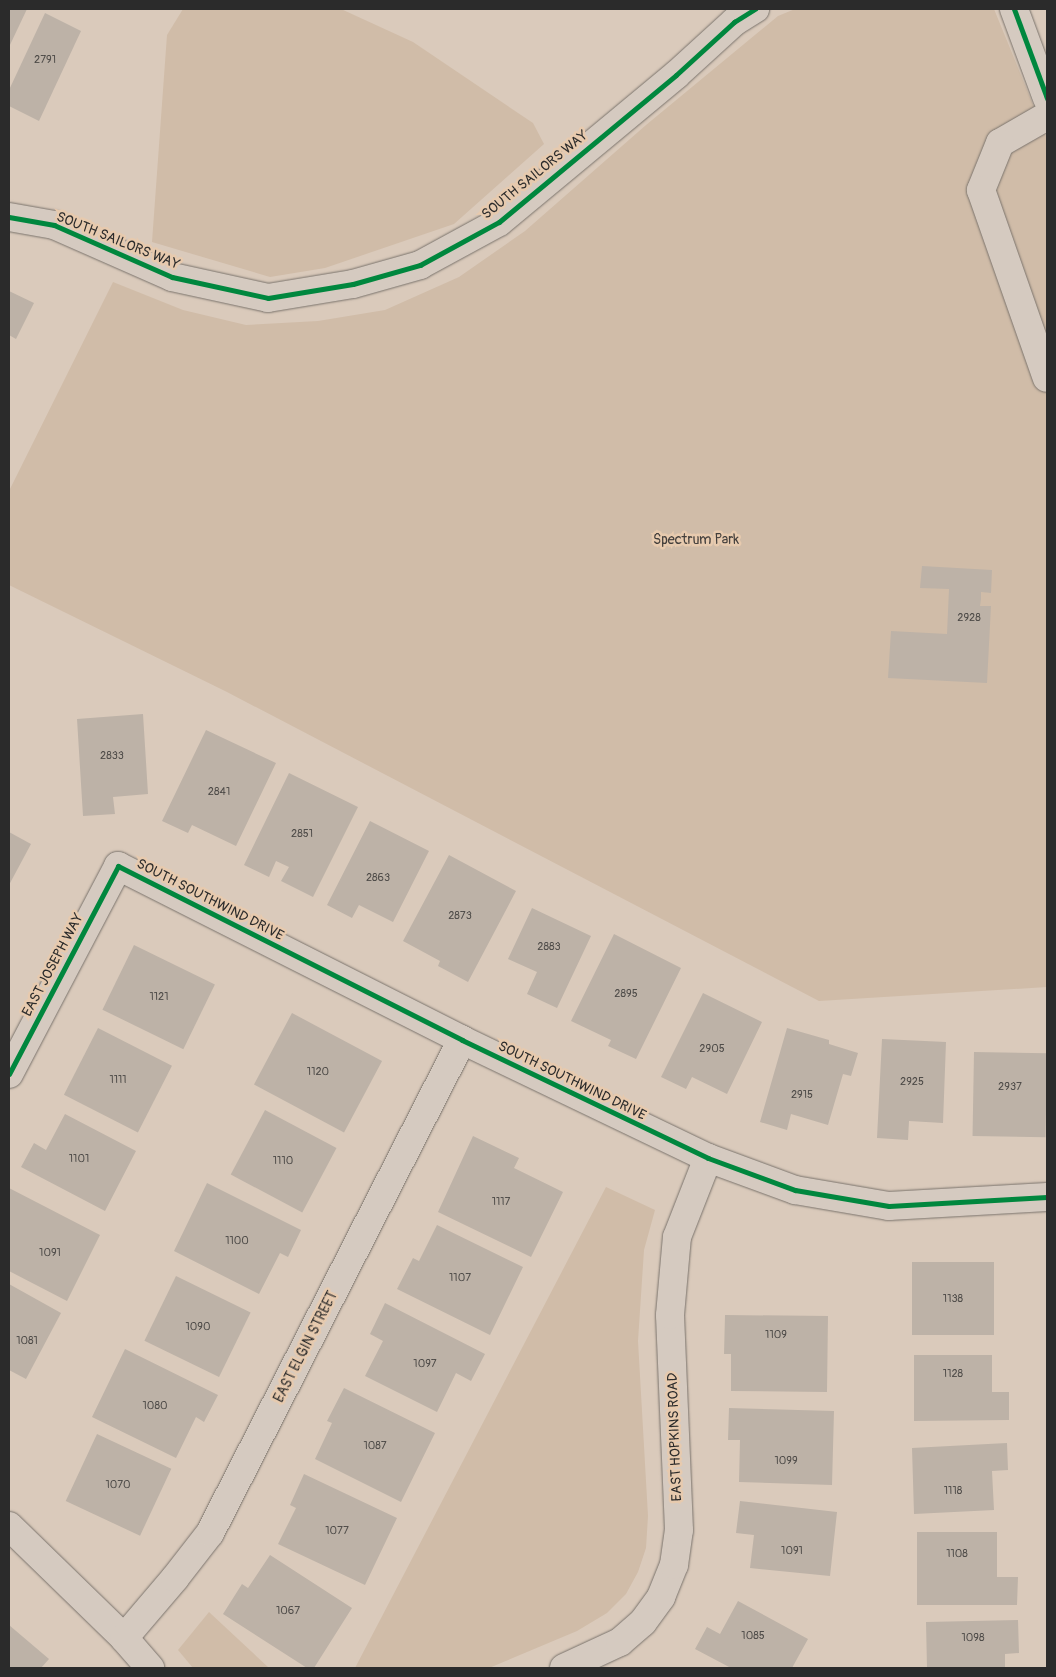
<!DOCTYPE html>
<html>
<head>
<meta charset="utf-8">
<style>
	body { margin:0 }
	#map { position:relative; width:1056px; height:1677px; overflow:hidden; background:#dacabb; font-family:Pangolin,sans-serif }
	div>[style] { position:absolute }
	.green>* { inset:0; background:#d0bca8 }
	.building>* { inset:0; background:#bdb2a7; transform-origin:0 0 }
	.roads { filter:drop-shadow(0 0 1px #7a736c) drop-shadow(0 0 1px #7a736c) }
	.minor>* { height:28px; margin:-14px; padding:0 14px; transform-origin:14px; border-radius:14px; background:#d5cac0 }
	.cycleway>* { height:5px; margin:-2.5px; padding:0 2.5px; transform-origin:2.5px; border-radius:2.5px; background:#00873e }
	span { translate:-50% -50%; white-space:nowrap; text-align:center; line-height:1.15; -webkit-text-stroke:5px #e7caae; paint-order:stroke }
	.number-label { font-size:11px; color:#504d4a }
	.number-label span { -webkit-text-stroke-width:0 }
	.street-label { font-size:14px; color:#2b2b2b }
	.park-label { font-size:14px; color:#433f3c }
	.frame { position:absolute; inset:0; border:10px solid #2b2b2b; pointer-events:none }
</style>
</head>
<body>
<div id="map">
	<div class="green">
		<i style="clip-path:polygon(183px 9px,341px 9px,413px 42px,533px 123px,544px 144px,454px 224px,325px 268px,270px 277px,152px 242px,167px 35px)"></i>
		<i style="clip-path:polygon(795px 9px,994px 9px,1047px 139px,1047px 987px,819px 1001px,227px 692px,9px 585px,9px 491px,113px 282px,183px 310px,246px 325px,318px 321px,385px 310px,459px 277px,525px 231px,646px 125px,778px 16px)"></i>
		<i style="clip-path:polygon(606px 1187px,655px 1210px,644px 1250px,638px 1341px,648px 1516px,646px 1548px,638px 1572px,626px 1594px,607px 1613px,577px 1631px,489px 1668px,355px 1668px)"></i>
		<i style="clip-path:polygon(209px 1612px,269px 1668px,193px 1668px,178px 1650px)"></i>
	</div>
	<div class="building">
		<i style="clip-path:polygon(9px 9px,27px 9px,9px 47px)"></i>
		<i style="clip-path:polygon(45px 13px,81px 31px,39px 121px,9px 106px,9px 90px)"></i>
		<i style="clip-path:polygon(9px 291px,34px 303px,16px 339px,9px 335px)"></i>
		<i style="clip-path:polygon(922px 566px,992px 570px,991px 593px,981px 592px,981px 599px,980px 606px,991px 606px,987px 683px,888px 678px,891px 631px,947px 634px,949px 589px,920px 588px)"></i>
		<i style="clip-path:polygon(143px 714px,148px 794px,113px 797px,115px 814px,83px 816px,77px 719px)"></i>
		<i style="clip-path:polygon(206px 730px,276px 763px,236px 846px,192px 825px,188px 833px,162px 821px)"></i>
		<i style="clip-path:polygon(289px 773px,358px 807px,313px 897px,281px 881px,289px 867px,276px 861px,269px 877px,244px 865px)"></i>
		<i style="clip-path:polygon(370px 821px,429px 851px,393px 922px,359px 905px,352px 918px,327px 905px)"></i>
		<i style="clip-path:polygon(9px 832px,31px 844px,9px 885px)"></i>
		<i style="clip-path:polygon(449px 855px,516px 891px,468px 982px,438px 966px,440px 961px,403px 941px)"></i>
		<i style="clip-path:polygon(532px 908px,591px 936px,557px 1008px,527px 994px,537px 972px,508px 959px)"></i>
		<i style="clip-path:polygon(614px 934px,681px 968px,636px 1059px,608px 1046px,611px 1040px,571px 1021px)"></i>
		<i style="left:134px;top:945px;width:90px;height:72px;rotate:26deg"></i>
		<i style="clip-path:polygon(703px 993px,762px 1022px,727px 1094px,692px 1077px,686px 1089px,661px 1077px)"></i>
		<i style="left:292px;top:1013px;width:102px;height:81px;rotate:28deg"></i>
		<i style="left:98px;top:1028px;width:83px;height:75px;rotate:27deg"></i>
		<i style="clip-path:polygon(787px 1028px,829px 1040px,829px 1044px,858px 1053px,851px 1076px,843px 1074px,828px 1125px,791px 1114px,787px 1130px,760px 1122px)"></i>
		<i style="clip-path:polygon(882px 1039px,946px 1042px,943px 1123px,909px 1121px,908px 1140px,877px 1138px)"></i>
		<i style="left:974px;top:1052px;width:73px;height:84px;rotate:1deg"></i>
		<i style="left:265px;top:1110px;width:81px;height:73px;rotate:28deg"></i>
		<i style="clip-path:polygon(65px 1114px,136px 1151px,105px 1211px,21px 1167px,34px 1143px,46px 1150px)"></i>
		<i style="clip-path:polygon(473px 1136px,519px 1158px,514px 1168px,563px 1192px,531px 1257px,438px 1212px)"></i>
		<i style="clip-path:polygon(207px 1183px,301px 1230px,288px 1257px,280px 1253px,259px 1294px,174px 1251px)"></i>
		<i style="clip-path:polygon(9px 1188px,100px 1235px,67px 1301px,9px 1271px)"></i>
		<i style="clip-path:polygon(437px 1225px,523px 1267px,490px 1335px,397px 1289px,413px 1258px,419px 1261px)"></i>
		<i style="left:994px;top:1262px;width:73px;height:82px;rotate:90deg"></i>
		<i style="left:176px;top:1276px;width:83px;height:72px;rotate:26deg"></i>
		<i style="clip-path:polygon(9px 1284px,61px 1313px,26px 1379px,9px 1370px)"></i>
		<i style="clip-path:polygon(385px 1303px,485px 1354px,471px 1381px,456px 1373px,437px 1412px,365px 1376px,383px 1341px,370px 1334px)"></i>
		<i style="clip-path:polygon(725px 1315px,828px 1316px,827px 1392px,731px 1391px,731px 1354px,724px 1354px)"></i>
		<i style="clip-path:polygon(125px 1349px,218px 1395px,204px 1422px,196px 1417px,176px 1458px,92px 1417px)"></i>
		<i style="clip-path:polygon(914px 1355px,992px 1355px,992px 1392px,1009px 1392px,1009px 1420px,914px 1421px)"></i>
		<i style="clip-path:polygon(344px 1388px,435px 1433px,401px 1502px,315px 1459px,332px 1423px,327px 1421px)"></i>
		<i style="clip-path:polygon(729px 1408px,834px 1411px,832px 1485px,739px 1482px,740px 1440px,728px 1440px)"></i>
		<i style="left:97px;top:1434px;width:82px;height:74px;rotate:25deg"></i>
		<i style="clip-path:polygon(1007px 1443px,1008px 1470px,992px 1471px,994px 1510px,914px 1514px,912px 1448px)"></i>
		<i style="clip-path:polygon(304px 1474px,397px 1518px,365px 1585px,278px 1544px,296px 1508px,290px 1505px)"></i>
		<i style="clip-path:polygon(740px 1501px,837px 1512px,830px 1576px,750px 1568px,754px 1535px,736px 1533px)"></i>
		<i style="clip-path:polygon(917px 1532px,997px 1532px,997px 1577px,1018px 1577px,1017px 1605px,917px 1605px)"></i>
		<i style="clip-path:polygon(270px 1555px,352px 1608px,314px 1668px,307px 1668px,223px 1614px,242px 1584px,248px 1588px)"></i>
		<i style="clip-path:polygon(738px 1601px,808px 1639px,792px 1668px,731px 1668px,695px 1649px,707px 1627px,720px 1634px)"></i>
		<i style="clip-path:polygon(1018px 1620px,1019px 1653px,1005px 1654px,1005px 1668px,927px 1668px,926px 1622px)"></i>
		<i style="clip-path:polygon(9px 1625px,49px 1659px,41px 1668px,9px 1668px)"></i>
	</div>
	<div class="roads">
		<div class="minor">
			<i style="left:1014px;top:9px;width:95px;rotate:69.7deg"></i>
			<i style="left:1047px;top:116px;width:54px;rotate:150.1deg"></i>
			<i style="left:1000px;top:143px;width:51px;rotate:112deg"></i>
			<i style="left:981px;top:190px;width:199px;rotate:70.7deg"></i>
			<i style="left:9px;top:217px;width:46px;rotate:10.1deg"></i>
			<i style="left:54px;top:225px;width:129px;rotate:23.8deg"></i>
			<i style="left:172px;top:277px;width:98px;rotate:12.3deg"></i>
			<i style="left:268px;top:298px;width:86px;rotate:-9.4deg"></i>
			<i style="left:353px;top:284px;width:70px;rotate:-15.8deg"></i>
			<i style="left:420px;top:265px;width:90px;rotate:-28.6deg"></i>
			<i style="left:499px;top:222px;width:230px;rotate:-39.7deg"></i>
			<i style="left:676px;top:75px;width:79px;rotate:-42.4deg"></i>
			<i style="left:734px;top:22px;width:25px;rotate:-32deg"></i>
			<i style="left:9px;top:1074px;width:235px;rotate:-62.3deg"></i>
			<i style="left:118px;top:866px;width:386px;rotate:26.8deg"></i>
			<i style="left:462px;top:1040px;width:273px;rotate:25.6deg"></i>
			<i style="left:708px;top:1158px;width:93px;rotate:20.2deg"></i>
			<i style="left:795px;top:1190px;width:95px;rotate:9.7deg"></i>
			<i style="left:889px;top:1206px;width:158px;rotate:-3.3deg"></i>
			<i style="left:9px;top:1526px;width:161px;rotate:44.2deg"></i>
			<i style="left:124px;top:1638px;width:40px;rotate:49deg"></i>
			<i style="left:124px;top:1638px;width:79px;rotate:-49.6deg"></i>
			<i style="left:175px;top:1578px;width:57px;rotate:-52.1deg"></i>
			<i style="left:210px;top:1533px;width:554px;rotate:-62.93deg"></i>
			<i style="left:564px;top:1668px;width:62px;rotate:-24.9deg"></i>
			<i style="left:620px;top:1642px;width:30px;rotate:-41deg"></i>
			<i style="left:643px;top:1622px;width:31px;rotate:-54deg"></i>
			<i style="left:661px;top:1597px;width:35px;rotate:-68deg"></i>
			<i style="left:674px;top:1565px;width:35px;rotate:-82deg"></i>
			<i style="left:679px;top:1530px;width:215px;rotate:-92.4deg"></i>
			<i style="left:670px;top:1315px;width:78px;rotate:-84.9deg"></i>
			<i style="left:677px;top:1237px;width:85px;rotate:-68.6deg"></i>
		</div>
	</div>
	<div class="cycleway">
		<i style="left:1014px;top:9px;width:95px;rotate:69.7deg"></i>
		<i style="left:9px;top:217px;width:46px;rotate:10.1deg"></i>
		<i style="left:54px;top:225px;width:129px;rotate:23.8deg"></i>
		<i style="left:172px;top:277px;width:98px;rotate:12.3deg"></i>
		<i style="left:268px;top:298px;width:86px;rotate:-9.4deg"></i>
		<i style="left:353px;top:284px;width:70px;rotate:-15.8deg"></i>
		<i style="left:420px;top:265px;width:90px;rotate:-28.6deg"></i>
		<i style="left:499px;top:222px;width:230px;rotate:-39.7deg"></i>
		<i style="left:676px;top:75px;width:79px;rotate:-42.4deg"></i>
		<i style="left:734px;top:22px;width:25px;rotate:-32deg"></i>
		<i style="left:9px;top:1074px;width:235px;rotate:-62.3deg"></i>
		<i style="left:118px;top:866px;width:386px;rotate:26.8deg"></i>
		<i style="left:462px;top:1040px;width:273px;rotate:25.6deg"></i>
		<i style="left:708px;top:1158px;width:93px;rotate:20.2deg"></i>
		<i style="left:795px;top:1190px;width:95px;rotate:9.7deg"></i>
		<i style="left:889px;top:1206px;width:158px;rotate:-3.3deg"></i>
	</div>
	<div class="number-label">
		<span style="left:45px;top:60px">2791</span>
		<span style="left:969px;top:618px">2928</span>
		<span style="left:112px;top:756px">2833</span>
		<span style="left:219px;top:792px">2841</span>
		<span style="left:302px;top:834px">2851</span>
		<span style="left:378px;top:878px">2863</span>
		<span style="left:460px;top:916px">2873</span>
		<span style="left:549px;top:947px">2883</span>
		<span style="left:626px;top:994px">2895</span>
		<span style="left:159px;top:997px">1121</span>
		<span style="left:712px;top:1049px">2905</span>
		<span style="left:318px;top:1072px">1120</span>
		<span style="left:118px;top:1080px">1111</span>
		<span style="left:912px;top:1082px">2925</span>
		<span style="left:1010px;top:1087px">2937</span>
		<span style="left:802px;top:1095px">2915</span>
		<span style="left:79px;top:1159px">1101</span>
		<span style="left:283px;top:1161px">1110</span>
		<span style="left:501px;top:1202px">1117</span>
		<span style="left:237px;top:1241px">1100</span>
		<span style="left:50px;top:1253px">1091</span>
		<span style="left:460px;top:1278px">1107</span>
		<span style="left:953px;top:1299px">1138</span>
		<span style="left:198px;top:1327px">1090</span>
		<span style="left:776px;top:1335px">1109</span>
		<span style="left:27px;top:1341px">1081</span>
		<span style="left:425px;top:1364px">1097</span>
		<span style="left:953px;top:1374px">1128</span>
		<span style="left:155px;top:1406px">1080</span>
		<span style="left:375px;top:1446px">1087</span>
		<span style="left:786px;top:1461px">1099</span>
		<span style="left:118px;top:1485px">1070</span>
		<span style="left:953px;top:1491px">1118</span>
		<span style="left:337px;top:1531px">1077</span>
		<span style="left:792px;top:1551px">1091</span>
		<span style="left:957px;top:1554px">1108</span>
		<span style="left:288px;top:1611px">1067</span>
		<span style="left:753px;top:1636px">1085</span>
		<span style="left:973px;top:1638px">1098</span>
	</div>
	<div class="street-label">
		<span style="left:535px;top:175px;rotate:-39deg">SOUTH SAILORS WAY</span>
		<span style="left:118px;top:241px;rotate:22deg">SOUTH SAILORS WAY</span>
		<span style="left:210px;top:900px;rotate:27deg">SOUTH SOUTHWIND DRIVE</span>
		<span style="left:53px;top:965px;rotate:-62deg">EAST JOSEPH WAY</span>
		<span style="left:572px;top:1081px;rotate:26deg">SOUTH SOUTHWIND DRIVE</span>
		<span style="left:306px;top:1347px;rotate:-63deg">EAST ELGIN STREET</span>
		<span style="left:675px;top:1437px;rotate:-92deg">EAST HOPKINS ROAD</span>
	</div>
	<div class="park-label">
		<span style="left:696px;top:540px">Spectrum Park</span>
	</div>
	<div class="frame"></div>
</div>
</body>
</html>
